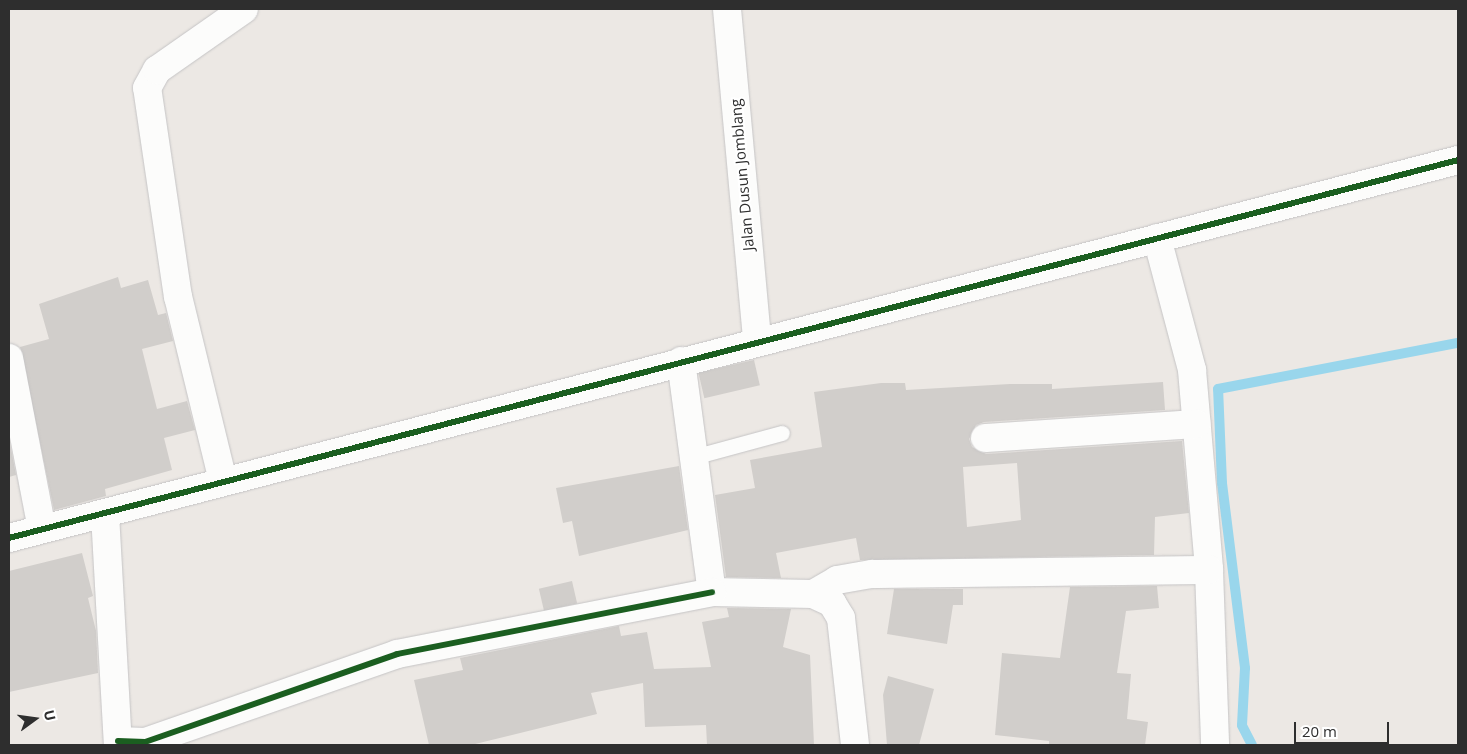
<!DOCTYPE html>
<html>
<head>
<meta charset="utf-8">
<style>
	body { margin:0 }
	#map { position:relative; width:1467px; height:754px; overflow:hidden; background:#ece8e4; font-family:"Open Sans",sans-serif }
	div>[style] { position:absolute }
	.stream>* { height:10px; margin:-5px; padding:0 5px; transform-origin:5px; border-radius:5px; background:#99d6ec }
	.building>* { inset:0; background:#d1cecb; transform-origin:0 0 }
	.roads { filter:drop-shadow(0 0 1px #c5c4c5) drop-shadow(0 0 1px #c5c4c5) }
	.lane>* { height:15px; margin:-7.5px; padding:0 7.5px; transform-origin:7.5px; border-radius:7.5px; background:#fcfcfb }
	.street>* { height:28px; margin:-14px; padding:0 14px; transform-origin:14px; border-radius:14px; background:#fcfcfb }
	.secondary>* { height:28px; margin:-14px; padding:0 14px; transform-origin:14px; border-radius:14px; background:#fcfcfb }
	.cycleway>* { height:6px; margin:-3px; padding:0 3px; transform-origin:3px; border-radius:3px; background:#1b5e20 }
	span { translate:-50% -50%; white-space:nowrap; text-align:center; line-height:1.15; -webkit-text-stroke:4px #fff; paint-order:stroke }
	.street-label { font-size:15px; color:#2e2e2e }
	.frame { position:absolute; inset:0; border:10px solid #2e2e2e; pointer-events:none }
	.north { position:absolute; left:10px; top:694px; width:50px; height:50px; -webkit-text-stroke:4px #fff; paint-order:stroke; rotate:76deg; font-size:14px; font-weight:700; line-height:20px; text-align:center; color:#2e2e2e }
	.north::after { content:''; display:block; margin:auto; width:18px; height:22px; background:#2e2e2e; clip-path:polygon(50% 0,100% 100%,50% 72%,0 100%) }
	.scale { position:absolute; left:1294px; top:722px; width:95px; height:22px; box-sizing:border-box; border:2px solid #2e2e2e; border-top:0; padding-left:6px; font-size:15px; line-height:18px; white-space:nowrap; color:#2e2e2e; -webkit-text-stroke:4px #fff; paint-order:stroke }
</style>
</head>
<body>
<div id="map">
	<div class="stream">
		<i style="left:1252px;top:745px;width:22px;rotate:-117deg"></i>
		<i style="left:1242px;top:725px;width:57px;rotate:-87deg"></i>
		<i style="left:1245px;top:668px;width:186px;rotate:-97.1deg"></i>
		<i style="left:1222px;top:483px;width:94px;rotate:-92.4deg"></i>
		<i style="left:1218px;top:389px;width:244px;rotate:-10.9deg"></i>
	</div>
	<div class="building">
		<i style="clip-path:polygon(118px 277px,121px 288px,148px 280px,158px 315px,166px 313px,173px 341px,142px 349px,157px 409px,187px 401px,195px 430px,164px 438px,172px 470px,105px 489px,106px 496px,54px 510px,20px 347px,49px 339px,39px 304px)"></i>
		<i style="left:754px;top:360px;width:26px;height:57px;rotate:77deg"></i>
		<i style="clip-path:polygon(evenodd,1163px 382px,1165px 410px,984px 422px,976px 425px,969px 439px,972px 447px,986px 454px,1182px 441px,1189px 513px,1155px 517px,1154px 555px,860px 560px,856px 538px,776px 553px,781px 578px,726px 577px,715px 495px,755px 488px,750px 460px,822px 447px,814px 392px,881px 383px,905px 383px,906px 390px,1010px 384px,1052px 384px,1052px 389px,1163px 382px,1017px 463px,1021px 520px,967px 527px,963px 467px,1017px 463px)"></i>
		<i style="clip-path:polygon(9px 439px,16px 475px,9px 477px)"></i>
		<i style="clip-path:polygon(679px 466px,688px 530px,579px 556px,572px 521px,563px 523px,556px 488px)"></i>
		<i style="clip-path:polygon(82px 553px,93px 596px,88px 598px,96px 631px,98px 673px,9px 692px,9px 571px)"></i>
		<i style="left:572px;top:581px;width:23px;height:34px;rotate:77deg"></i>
		<i style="clip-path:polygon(1157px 586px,1159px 608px,1126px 611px,1117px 673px,1131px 674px,1127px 719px,1148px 722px,1145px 745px,1049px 745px,1049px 741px,995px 735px,1002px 653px,1060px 658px,1070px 587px)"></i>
		<i style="clip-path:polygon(894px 589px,963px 589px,963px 605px,953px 605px,947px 644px,887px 634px)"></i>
		<i style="clip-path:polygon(727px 608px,791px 609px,783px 647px,810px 655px,814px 745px,707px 745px,706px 725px,645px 727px,643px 683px,591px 693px,597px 714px,471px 745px,429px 745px,414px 680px,463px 670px,460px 658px,619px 626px,621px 636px,647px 632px,654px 669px,711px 667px,702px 622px,729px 617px)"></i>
		<i style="clip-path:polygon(888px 676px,934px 689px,919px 745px,887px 745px,883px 695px)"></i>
	</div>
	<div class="roads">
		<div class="lane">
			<i style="left:693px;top:457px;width:92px;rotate:-15.1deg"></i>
		</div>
		<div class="street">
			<i style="left:727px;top:9px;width:333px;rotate:84.8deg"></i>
			<i style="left:1157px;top:238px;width:137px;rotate:75.1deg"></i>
			<i style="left:1192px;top:370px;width:201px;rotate:85.1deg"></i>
			<i style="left:1209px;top:570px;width:175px;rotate:88deg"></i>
			<i style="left:9px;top:358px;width:174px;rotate:79.1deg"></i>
			<i style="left:681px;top:361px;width:233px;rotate:82.4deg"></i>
			<i style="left:712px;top:592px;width:101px;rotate:1.1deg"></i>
			<i style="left:813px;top:594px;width:21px;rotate:25deg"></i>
			<i style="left:832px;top:603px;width:17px;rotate:59deg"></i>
			<i style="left:841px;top:618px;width:128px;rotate:83.7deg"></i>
			<i style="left:985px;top:438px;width:212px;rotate:-3.8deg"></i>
			<i style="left:223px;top:481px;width:189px;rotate:-103.7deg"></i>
			<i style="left:178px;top:297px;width:211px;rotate:-98.4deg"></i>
			<i style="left:147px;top:88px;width:21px;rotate:-61deg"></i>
			<i style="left:157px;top:70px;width:106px;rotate:-35deg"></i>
			<i style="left:105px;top:514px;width:231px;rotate:86.8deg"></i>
			<i style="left:813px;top:594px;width:28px;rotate:-30deg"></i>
			<i style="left:837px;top:580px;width:36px;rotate:-10deg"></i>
			<i style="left:872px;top:574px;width:337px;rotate:-0.7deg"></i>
			<i style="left:118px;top:741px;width:27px;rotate:2deg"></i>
			<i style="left:145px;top:742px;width:267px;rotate:-19.2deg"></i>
			<i style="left:397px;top:654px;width:321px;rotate:-11.1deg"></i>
		</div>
		<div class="secondary">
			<i style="left:9px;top:538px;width:1497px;rotate:-14.62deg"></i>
		</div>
	</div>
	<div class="cycleway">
		<i style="left:9px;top:538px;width:1497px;rotate:-14.62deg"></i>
		<i style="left:118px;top:741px;width:27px;rotate:2deg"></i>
		<i style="left:145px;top:742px;width:267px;rotate:-19.2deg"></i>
		<i style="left:397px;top:654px;width:321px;rotate:-11.1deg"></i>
	</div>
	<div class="street-label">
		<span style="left:742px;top:175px;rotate:-95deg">Jalan Dusun Jomblang</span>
	</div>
	<div class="frame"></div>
	<div class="north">U</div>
	<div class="scale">20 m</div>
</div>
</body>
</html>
